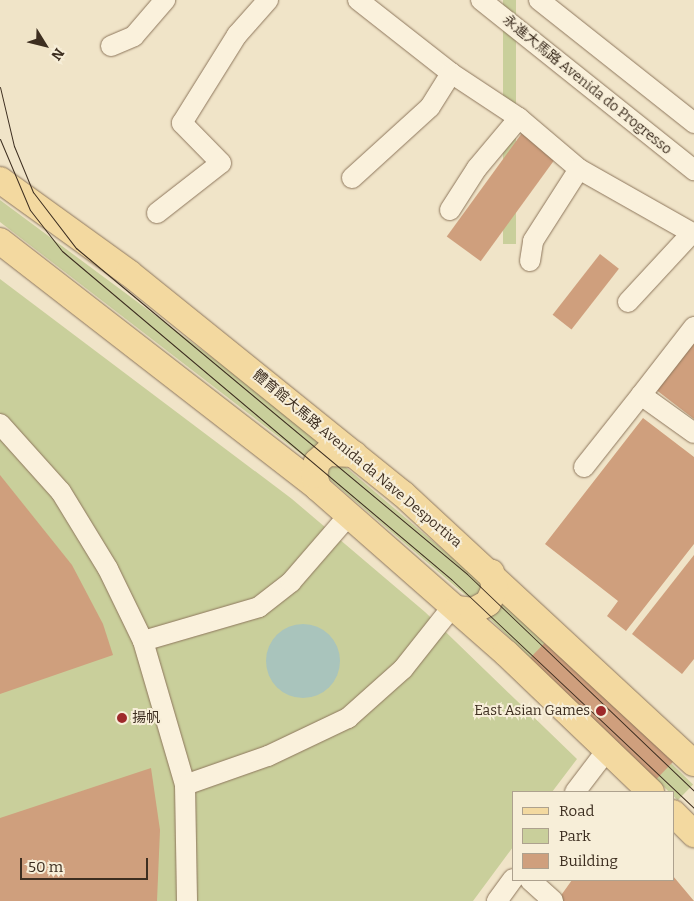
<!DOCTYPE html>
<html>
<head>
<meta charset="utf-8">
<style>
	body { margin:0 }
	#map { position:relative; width:694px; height:901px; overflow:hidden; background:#f0e4c8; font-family:Bitter,"Noto Sans SC",serif }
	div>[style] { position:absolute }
	.green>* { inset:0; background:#c9cf9b; transform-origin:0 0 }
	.water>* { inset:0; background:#a9c4bc }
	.round { border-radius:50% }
	.building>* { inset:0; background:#cf9f7d; transform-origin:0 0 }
	.roads { filter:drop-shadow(0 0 1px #8d765c) drop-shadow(0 0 1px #8d765c) }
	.minor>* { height:20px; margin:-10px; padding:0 10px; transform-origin:10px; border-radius:10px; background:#faf1dc }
	.major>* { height:26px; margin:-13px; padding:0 13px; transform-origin:13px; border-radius:13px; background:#f3d9a0 }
	.tram>* { height:1px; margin:-0.5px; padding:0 0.5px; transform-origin:0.5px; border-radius:0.5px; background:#3d2e20 }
	.dots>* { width:14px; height:14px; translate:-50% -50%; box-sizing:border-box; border:2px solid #f7eed8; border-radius:50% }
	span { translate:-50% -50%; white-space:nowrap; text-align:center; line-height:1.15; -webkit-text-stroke:4px #f7eed8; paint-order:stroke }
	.street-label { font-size:14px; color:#3d2e20 }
	.poi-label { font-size:14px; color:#3d2e20 }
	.right { translate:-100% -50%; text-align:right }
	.left { translate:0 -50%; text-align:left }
	.legend { position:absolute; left:512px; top:791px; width:162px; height:90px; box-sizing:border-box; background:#f7eed8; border:1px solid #ada18e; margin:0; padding:6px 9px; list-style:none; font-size:15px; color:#3d2e20 }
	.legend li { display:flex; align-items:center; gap:10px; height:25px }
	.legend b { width:25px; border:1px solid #ada18e }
	.north { position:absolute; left:20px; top:20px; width:50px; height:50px; -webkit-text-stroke:4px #f7eed8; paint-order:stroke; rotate:126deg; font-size:14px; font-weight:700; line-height:20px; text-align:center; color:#3d2e20 }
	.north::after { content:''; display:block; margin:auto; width:18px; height:22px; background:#3d2e20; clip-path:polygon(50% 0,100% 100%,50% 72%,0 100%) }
	.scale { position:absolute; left:20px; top:858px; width:128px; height:22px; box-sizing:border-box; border:2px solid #3d2e20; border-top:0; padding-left:6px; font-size:15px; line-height:18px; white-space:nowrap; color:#3d2e20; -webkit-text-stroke:4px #f7eed8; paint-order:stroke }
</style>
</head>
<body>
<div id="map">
	<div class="green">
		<i style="left:503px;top:0;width:13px;height:244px"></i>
		<i style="clip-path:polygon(0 200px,221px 364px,324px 447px,310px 461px,0 222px)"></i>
		<i style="clip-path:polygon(0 279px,292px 499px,425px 612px,577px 759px,552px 792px,513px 792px,513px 847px,473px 901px,0 901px)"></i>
		<i style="clip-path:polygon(341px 463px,482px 583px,485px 590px,469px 598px,328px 478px,327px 467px)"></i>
		<i style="left:501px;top:599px;width:267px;height:22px;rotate:44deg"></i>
	</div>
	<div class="water">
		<i class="round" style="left:266px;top:624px;width:74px;height:74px"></i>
	</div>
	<div class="building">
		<i style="left:522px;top:133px;width:42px;height:128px;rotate:36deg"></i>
		<i style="left:600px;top:254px;width:24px;height:77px;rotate:38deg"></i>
		<i style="clip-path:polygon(694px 339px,694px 419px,655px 389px)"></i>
		<i style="clip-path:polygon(643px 418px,694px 457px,694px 544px,626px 631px,607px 616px,618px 601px,545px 544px)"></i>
		<i style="clip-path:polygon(0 475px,72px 565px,103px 624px,113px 655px,0 694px)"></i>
		<i style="clip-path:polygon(694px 555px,694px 659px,682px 674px,632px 634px)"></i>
		<i style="left:560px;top:627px;width:175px;height:66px;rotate:44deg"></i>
		<i style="clip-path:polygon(151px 768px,160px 830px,157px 901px,0 901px,0 818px)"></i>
		<i style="clip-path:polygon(673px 876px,694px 901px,557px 901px,572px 880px,673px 880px)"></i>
	</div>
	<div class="roads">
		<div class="minor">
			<i style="left:358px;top:0;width:118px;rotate:38.1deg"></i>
			<i style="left:481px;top:0;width:273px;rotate:38.6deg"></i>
			<i style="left:539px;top:0;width:198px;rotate:38.4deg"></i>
			<i style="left:111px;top:46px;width:25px;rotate:-23deg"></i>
			<i style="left:134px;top:36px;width:48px;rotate:-49.3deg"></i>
			<i style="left:352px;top:178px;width:105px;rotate:-42.3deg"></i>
			<i style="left:430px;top:107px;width:40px;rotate:-58deg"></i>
			<i style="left:451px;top:73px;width:82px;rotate:33.5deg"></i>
			<i style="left:450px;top:210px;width:50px;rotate:-57.3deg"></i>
			<i style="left:477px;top:168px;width:65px;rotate:-50deg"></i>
			<i style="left:519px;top:118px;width:79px;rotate:40.4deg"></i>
			<i style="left:157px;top:213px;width:81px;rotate:-38deg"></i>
			<i style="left:221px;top:163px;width:56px;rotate:-134.3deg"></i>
			<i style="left:182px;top:123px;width:104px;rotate:-58deg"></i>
			<i style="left:237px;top:35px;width:47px;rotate:-48.5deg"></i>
			<i style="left:530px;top:261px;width:20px;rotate:-81deg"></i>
			<i style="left:533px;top:241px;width:85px;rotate:-57.4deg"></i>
			<i style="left:579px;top:169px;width:132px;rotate:29.5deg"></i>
			<i style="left:628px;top:302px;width:94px;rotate:-47.2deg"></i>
			<i style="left:694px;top:327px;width:86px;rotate:127.9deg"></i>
			<i style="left:641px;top:395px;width:65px;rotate:35.6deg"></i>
			<i style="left:0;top:424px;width:91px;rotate:48.1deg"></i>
			<i style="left:61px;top:492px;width:90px;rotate:58.6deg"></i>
			<i style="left:108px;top:569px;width:80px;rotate:64.1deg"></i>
			<i style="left:143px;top:641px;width:150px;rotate:73.7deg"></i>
			<i style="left:185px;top:785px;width:116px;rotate:89deg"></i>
			<i style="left:584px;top:467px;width:92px;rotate:-51.6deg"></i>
			<i style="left:143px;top:641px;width:121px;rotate:-16.3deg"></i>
			<i style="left:259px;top:607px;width:41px;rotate:-38deg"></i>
			<i style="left:291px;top:582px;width:89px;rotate:-49.1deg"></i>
			<i style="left:185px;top:785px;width:88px;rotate:-19.3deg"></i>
			<i style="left:268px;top:756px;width:89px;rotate:-25.4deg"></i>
			<i style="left:348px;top:718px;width:74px;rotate:-41.7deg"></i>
			<i style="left:403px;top:669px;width:80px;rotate:-51.6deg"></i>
			<i style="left:575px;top:792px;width:53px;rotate:-52.7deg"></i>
			<i style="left:530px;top:880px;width:31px;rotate:42deg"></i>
			<i style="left:497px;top:901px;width:27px;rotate:-54deg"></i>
		</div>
		<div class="major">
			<i style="left:0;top:180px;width:159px;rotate:35.8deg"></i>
			<i style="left:129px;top:273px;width:352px;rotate:38.9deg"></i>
			<i style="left:403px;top:494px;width:396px;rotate:42.8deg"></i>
			<i style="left:0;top:241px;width:403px;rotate:37.8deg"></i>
			<i style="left:318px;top:488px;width:250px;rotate:41.3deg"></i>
			<i style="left:506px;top:653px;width:201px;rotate:43.8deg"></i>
			<i style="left:318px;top:488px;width:14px;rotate:-107deg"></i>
			<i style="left:314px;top:475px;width:13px;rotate:-77deg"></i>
			<i style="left:317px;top:462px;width:13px;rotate:-42deg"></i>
			<i style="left:327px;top:453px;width:27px;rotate:2deg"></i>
			<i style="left:457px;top:609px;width:16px;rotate:7deg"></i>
			<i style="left:473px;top:611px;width:17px;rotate:-28deg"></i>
			<i style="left:488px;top:603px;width:17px;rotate:-65deg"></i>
			<i style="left:495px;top:588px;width:16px;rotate:-104deg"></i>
			<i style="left:673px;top:813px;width:30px;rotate:45deg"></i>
		</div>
	</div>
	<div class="tram">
		<i style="left:0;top:87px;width:61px;rotate:76.7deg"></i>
		<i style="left:14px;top:146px;width:50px;rotate:67.6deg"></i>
		<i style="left:33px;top:192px;width:71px;rotate:52.5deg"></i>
		<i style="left:76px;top:248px;width:509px;rotate:39.82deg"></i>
		<i style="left:467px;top:574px;width:314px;rotate:43.7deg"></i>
		<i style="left:0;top:139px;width:77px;rotate:67.1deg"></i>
		<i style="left:30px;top:210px;width:52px;rotate:52deg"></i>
		<i style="left:62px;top:251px;width:509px;rotate:40.14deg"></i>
		<i style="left:451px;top:579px;width:334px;rotate:43.3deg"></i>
	</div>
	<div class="dots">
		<i style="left:601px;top:711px;background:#9e2a2b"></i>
		<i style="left:122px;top:718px;background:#9e2a2b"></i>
	</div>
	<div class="street-label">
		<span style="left:587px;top:85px;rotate:39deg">永進大馬路 Avenida do Progresso</span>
		<span style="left:357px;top:459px;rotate:40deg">體育館大馬路 Avenida da Nave Desportiva</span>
	</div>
	<div class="poi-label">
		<span class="right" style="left:590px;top:711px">East Asian Games</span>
		<span class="left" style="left:132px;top:718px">揚帆</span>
	</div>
	<ul class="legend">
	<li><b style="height:6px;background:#f3d9a0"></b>Road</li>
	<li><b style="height:14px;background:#c9cf9b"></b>Park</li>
	<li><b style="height:14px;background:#cf9f7d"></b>Building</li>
	</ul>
	<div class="north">N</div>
	<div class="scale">50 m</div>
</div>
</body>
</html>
